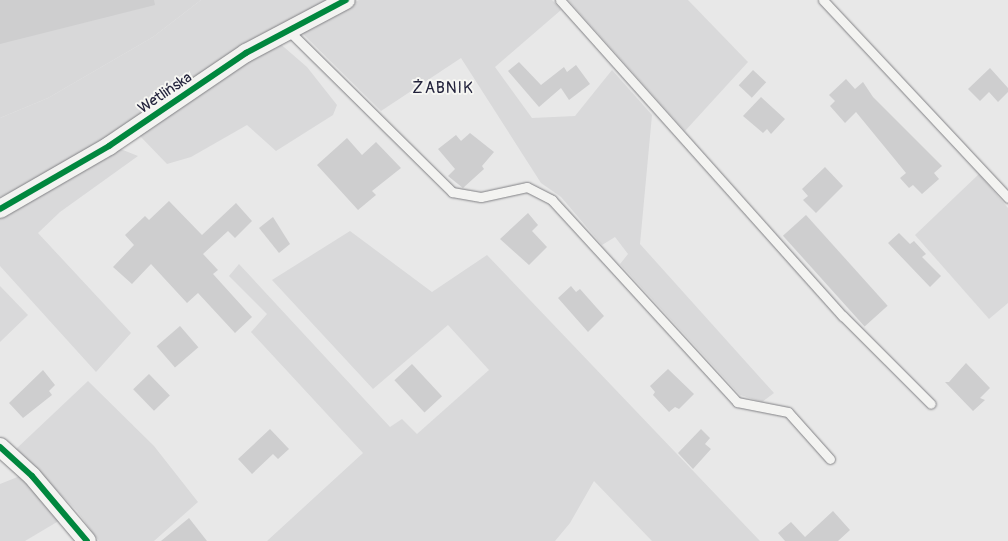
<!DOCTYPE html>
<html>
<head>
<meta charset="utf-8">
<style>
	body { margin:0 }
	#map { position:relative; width:1008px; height:541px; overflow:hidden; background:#e8e8e8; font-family:Pangolin,sans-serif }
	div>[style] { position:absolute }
	.built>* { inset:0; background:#d8d8d9 }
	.green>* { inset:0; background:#d9d9da }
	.building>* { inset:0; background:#cececf; transform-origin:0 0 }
	.roads { filter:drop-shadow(0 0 1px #808084) drop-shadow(0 0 1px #808084) }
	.service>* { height:9px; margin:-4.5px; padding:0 4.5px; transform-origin:4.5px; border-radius:4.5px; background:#f3f3f1 }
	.minor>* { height:18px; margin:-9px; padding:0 9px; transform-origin:9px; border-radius:9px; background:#f3f3f1 }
	.cycleway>* { height:6px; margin:-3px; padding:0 3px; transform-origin:3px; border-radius:3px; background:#00873e }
	span { translate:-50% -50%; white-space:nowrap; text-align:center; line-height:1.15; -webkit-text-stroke:4px #f6f6f2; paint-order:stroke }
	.street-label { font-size:15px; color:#22223b }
	.neighbourhood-label { font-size:16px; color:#22223b; letter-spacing:1px }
</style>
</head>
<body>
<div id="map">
	<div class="built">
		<i style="clip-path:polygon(0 0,201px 0,153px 37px,48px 98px,0 118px)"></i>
	</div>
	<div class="green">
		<i style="clip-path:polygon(201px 0,328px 0,245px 43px,129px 123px,43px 176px,0 197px,0 118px,48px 98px,153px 37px)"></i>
		<i style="clip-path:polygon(359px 0,552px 0,561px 10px,495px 67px,532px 118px,575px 116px,612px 70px,637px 98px,652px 115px,640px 244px,774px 393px,762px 402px,740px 395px,620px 264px,628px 254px,615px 237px,602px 245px,561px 197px,541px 183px,461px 58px,381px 111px,300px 31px)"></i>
		<i style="clip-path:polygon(568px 0,688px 0,748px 62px,685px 131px)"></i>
		<i style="clip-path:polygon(277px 41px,307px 67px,337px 105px,333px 115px,276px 151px,247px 125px,191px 157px,167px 164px,139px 135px)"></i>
		<i style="clip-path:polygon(118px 148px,138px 156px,60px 212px,38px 233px,131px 333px,96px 372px,0 266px,0 217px,46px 193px)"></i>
		<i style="clip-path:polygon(979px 174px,1008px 208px,1008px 303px,989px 319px,915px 235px)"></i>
		<i style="clip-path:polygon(350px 231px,432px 292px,487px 255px,760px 541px,652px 541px,594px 481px,570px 523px,555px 541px,267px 541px,363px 453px,251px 332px,267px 314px,229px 276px,239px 264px,390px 427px,402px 419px,417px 434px,489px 370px,448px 325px,373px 389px,272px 280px)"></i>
		<i style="clip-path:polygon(0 286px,28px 315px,0 342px)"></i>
		<i style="clip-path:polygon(88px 381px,154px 446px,198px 502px,154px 541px,99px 541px,77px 511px,16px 449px)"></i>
		<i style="clip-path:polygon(20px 476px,62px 519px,25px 541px,0 541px,0 484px)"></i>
	</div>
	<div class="building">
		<i style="clip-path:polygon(0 0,154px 0,155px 5px,0 44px)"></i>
		<i style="clip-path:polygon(519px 62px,541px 85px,564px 67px,567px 72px,576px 65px,590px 84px,569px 100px,561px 88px,539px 107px,508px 71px)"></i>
		<i style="clip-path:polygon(990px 68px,1008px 88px,1008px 92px,998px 102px,989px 92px,980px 101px,968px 89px)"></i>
		<i style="left:753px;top:70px;width:18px;height:21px;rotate:43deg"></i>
		<i style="clip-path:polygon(846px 79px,855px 89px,863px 82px,873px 97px,942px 166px,934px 173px,939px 179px,922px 194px,913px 185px,909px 188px,900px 178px,906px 173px,856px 112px,845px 123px,830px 106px,835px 101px,829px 95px)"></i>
		<i style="clip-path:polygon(761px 97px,785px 119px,771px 134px,767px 129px,763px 133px,743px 116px)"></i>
		<i style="clip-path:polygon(470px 133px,494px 152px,482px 166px,484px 169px,463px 188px,448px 176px,455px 169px,438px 149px,456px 135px,461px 141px)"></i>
		<i style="clip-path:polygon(347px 138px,362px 155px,376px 142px,401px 168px,372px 191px,376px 195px,358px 210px,317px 165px)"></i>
		<i style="clip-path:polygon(825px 167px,843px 186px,816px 213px,803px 200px,808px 196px,802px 189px)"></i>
		<i style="clip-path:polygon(169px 201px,202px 235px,236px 203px,252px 221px,235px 238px,228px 231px,203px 254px,218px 270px,213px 274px,252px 317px,235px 333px,198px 293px,187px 303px,151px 264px,132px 284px,113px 267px,134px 245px,125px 235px,145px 216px,149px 220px)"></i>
		<i style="clip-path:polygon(528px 213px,538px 225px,532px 231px,547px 247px,529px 265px,500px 239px)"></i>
		<i style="left:806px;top:215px;width:122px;height:31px;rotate:48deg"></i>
		<i style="clip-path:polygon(273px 217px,290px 244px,279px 253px,259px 228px)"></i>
		<i style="clip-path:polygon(899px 233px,910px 244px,914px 241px,926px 254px,922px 257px,941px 276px,930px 287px,888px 243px)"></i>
		<i style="clip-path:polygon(571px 286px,576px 292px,580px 289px,604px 316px,588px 332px,558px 298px)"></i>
		<i style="left:180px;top:326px;width:28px;height:31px;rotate:49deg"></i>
		<i style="clip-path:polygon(966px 363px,990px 388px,980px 398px,985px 400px,973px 411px,945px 382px,949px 382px)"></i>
		<i style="left:412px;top:364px;width:44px;height:24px;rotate:47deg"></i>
		<i style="clip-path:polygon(668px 369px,694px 394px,679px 409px,675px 407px,669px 412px,653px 395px,655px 392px,650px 386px)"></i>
		<i style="clip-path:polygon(43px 370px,55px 385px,49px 391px,52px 395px,23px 418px,9px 403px)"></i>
		<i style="left:149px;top:374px;width:30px;height:22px;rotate:46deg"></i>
		<i style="clip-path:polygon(270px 429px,289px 449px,278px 459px,273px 454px,252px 474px,238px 459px)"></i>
		<i style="clip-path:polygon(701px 429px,710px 438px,705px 444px,711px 449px,693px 469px,678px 453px)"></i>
		<i style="clip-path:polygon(833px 511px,850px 530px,838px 541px,785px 541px,778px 533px,791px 522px,805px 537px)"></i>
		<i style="clip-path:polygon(189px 518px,207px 541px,161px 541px)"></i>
	</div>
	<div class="roads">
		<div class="service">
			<i style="left:560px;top:0;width:424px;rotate:48.2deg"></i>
			<i style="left:843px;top:316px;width:124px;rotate:45deg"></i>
			<i style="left:823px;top:0;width:271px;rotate:46.9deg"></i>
			<i style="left:288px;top:30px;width:231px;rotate:44.6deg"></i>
			<i style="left:452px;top:192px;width:29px;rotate:10deg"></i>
			<i style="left:481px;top:197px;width:47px;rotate:-12.3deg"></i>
			<i style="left:527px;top:187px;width:28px;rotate:27deg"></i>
			<i style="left:552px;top:200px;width:274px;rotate:47.5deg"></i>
			<i style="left:737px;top:402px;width:52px;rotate:11.1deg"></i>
			<i style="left:788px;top:412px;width:63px;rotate:48.2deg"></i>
		</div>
		<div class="minor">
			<i style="left:0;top:209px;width:126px;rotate:-30deg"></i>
			<i style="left:109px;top:146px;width:166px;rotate:-34.2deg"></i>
			<i style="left:246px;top:53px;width:113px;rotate:-27.9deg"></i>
			<i style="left:0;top:447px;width:43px;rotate:42.2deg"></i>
			<i style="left:32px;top:476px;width:85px;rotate:49.8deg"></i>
		</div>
	</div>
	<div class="cycleway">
		<i style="left:0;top:209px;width:126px;rotate:-30deg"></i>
		<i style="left:109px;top:146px;width:166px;rotate:-34.2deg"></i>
		<i style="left:246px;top:53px;width:113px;rotate:-27.9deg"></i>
		<i style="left:0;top:447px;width:43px;rotate:42.2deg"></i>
		<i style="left:32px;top:476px;width:85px;rotate:49.8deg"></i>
	</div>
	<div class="street-label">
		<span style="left:165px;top:93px;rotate:-34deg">Wetlińska</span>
	</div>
	<div class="neighbourhood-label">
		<span style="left:443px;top:88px">ŻABNIK</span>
	</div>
</div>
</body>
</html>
